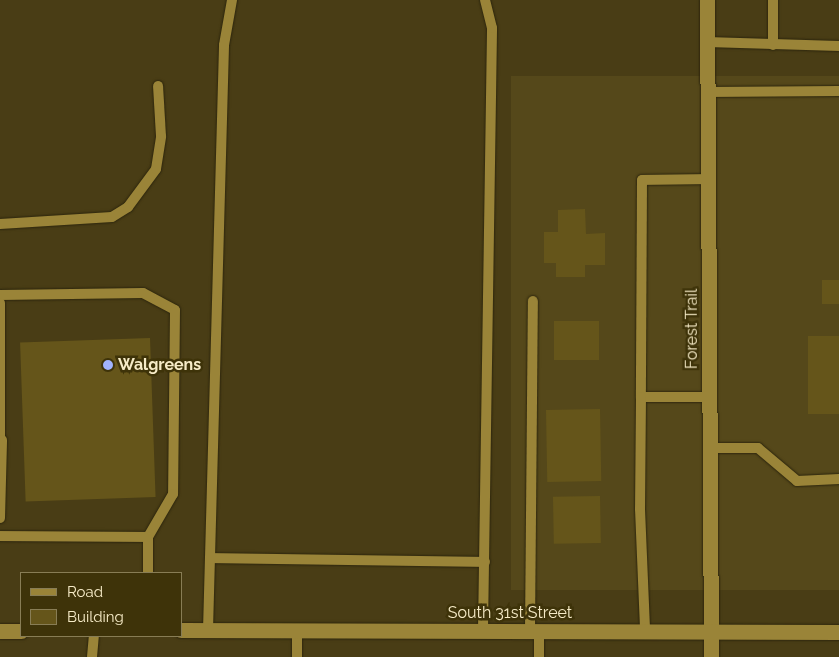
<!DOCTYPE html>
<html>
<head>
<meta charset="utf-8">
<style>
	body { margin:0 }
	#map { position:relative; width:839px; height:657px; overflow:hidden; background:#493d15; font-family:Raleway,sans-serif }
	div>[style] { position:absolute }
	.built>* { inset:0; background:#55481a; transform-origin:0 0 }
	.building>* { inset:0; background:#65551a; transform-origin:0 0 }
	.roads { filter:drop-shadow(0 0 1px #2c250d) drop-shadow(0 0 1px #2c250d) }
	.service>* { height:10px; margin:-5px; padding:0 5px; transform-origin:5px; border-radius:5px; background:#9a8438 }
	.minor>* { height:15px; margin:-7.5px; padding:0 7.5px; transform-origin:7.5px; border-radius:7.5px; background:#9a8438 }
	.secondary>* { height:15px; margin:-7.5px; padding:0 7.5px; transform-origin:7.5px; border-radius:7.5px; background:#9a8438 }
	.dots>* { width:14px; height:14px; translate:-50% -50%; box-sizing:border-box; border:2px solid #3e3309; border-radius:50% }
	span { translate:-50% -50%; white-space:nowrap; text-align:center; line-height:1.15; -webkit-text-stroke:5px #3e3309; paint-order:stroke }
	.street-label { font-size:16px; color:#f6ebc7 }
	.poi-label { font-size:16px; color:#f6ebc7; font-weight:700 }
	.left { translate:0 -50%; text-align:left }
	.legend { position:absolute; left:20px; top:572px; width:162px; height:65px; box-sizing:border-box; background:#3e3309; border:1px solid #887d55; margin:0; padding:6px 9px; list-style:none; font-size:15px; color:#f6ebc7 }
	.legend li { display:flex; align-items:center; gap:10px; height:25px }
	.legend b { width:25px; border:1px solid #887d55 }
</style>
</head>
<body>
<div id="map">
	<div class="built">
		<i style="left:839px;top:76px;width:514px;height:328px;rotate:90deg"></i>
	</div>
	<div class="building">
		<i style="clip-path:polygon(585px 209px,586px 234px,605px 233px,605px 265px,585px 265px,585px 277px,556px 277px,556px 263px,544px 263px,544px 232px,558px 232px,558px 210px)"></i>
		<i style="left:822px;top:280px;width:17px;height:24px"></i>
		<i style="left:554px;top:321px;width:45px;height:39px"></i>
		<i style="left:839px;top:336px;width:78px;height:31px;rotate:90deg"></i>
		<i style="left:150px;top:338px;width:159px;height:130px;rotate:88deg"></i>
		<i style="left:600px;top:409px;width:72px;height:54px;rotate:89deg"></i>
		<i style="left:600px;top:496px;width:47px;height:47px;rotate:89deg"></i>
	</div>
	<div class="roads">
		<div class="service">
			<i style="left:707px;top:42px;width:132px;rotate:1.7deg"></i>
			<i style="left:773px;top:45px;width:45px;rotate:-90deg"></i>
			<i style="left:707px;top:92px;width:132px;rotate:-0.4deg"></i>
			<i style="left:708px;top:179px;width:66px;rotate:179.1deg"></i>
			<i style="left:642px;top:180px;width:217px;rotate:90.3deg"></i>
			<i style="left:641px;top:397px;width:69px"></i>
			<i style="left:0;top:224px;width:112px;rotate:-3.6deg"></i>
			<i style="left:112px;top:217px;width:19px;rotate:-32deg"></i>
			<i style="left:128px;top:207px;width:47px;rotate:-53.6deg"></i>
			<i style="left:156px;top:169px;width:33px;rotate:-81deg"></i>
			<i style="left:161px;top:136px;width:50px;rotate:-93.4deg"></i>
			<i style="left:0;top:295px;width:143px;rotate:-0.8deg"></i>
			<i style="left:143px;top:293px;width:36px;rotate:28deg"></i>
			<i style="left:175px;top:310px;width:184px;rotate:90.6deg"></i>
			<i style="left:173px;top:494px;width:50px;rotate:120.2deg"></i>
			<i style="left:148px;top:537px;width:36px;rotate:90deg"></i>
			<i style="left:0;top:303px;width:137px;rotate:90deg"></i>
			<i style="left:641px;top:397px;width:112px;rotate:90.5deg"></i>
			<i style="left:640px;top:509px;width:121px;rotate:87.6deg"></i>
			<i style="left:710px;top:448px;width:48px"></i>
			<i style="left:758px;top:448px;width:51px;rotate:40.2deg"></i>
			<i style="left:797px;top:481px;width:42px;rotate:-2.7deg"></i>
			<i style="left:0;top:518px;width:78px;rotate:-88.5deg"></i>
			<i style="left:0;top:536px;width:148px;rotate:0.4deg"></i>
			<i style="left:211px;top:558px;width:274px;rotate:0.8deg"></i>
			<i style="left:208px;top:630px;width:585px;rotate:-88.43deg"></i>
			<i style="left:224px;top:45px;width:46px;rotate:-79.9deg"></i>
			<i style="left:483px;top:630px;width:602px;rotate:-89.14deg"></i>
			<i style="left:492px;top:28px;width:29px;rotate:-104deg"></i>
			<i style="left:530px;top:630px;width:329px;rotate:-89.5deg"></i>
			<i style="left:92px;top:657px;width:21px;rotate:-85deg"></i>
			<i style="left:297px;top:657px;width:26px;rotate:-90deg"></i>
			<i style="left:539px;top:657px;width:27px;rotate:-90deg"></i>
		</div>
		<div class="minor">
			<i style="left:707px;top:0;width:657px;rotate:89.65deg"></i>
		</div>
		<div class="secondary">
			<i style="left:181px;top:630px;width:658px;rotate:0.17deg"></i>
			<i style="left:0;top:631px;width:21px"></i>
		</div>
	</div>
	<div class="dots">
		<i style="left:108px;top:365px;background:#a1b3fd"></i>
	</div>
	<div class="street-label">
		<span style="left:692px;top:329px;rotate:-90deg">Forest Trail</span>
		<span style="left:510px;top:613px">South 31st Street</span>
	</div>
	<div class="poi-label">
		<span class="left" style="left:118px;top:365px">Walgreens</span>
	</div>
	<ul class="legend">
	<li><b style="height:6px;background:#9a8438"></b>Road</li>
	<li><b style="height:14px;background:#65551a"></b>Building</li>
	</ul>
</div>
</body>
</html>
